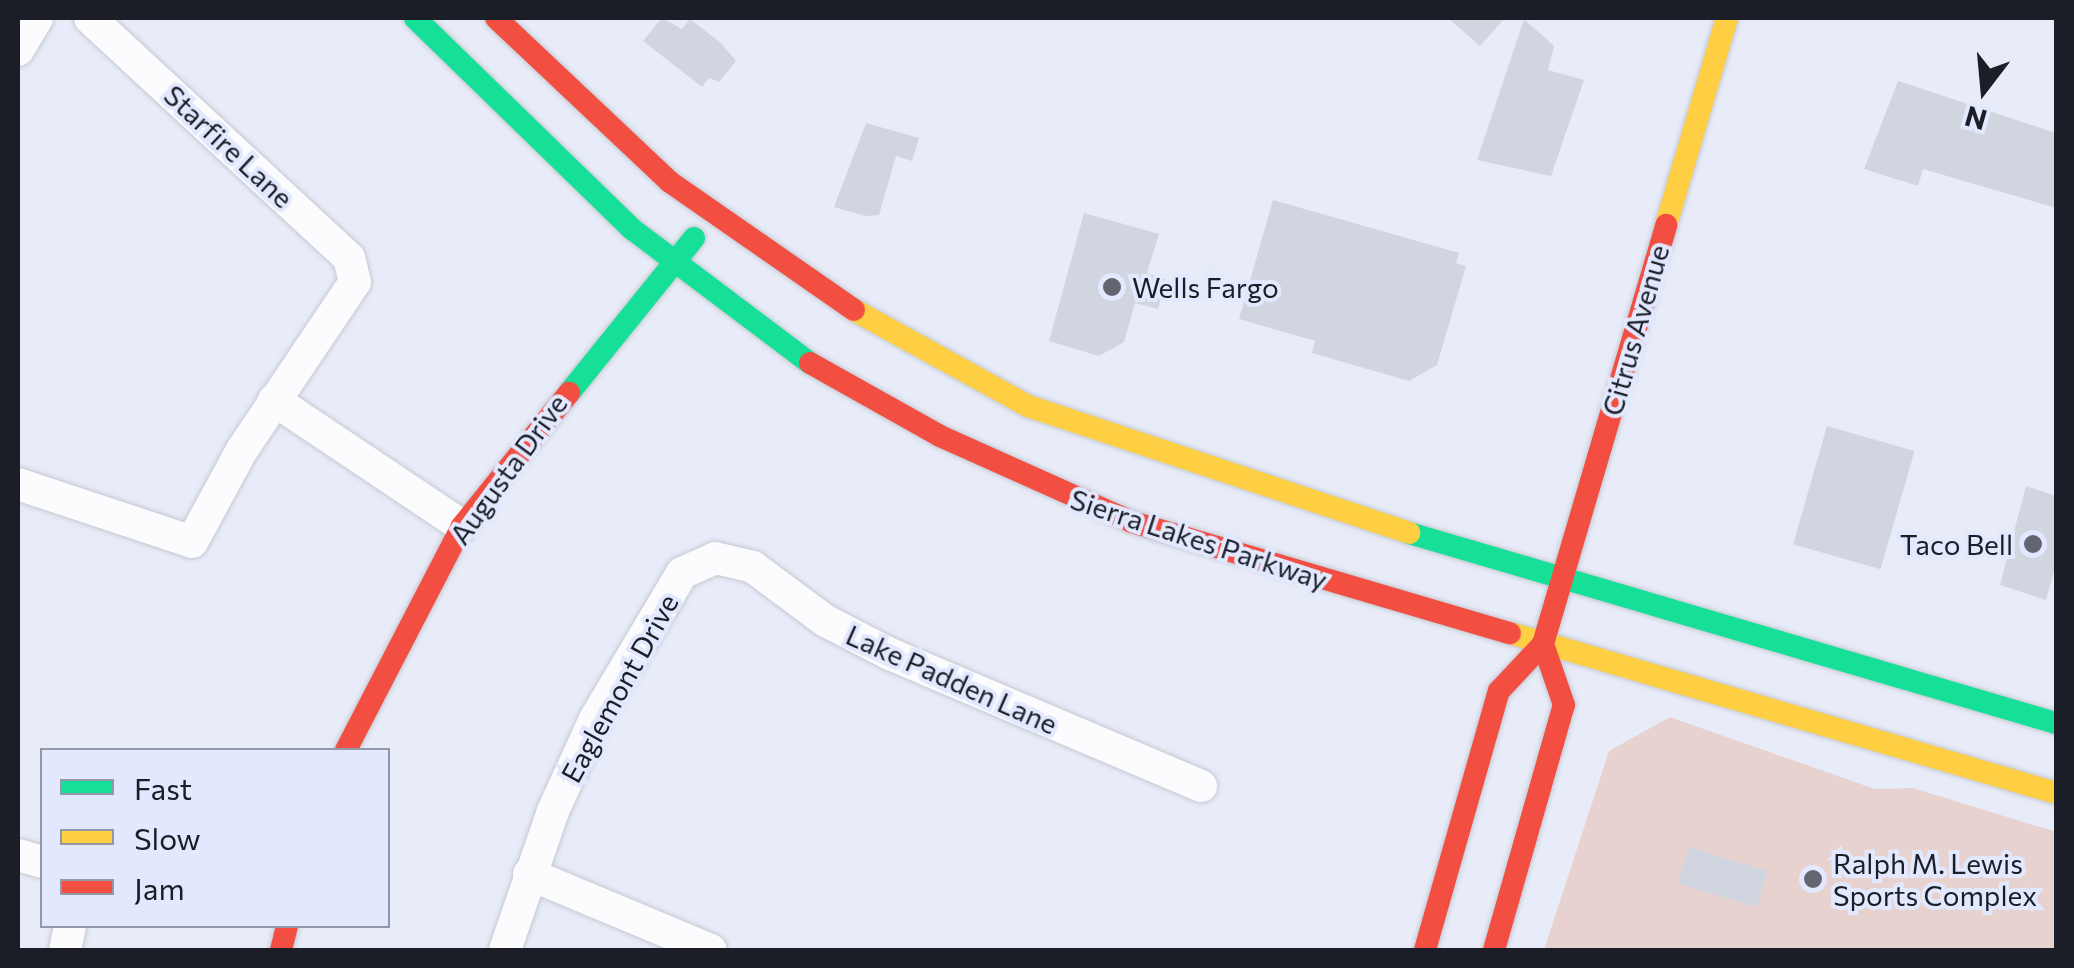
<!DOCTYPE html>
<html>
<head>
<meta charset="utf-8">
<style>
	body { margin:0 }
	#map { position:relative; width:2074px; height:968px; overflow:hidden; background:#e8ecf8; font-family:Commissioner,sans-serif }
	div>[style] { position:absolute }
	.green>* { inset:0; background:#e7d2d0 }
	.building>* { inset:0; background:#d1d5df; transform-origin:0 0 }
	.roads { filter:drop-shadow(0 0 2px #c5c9d3) drop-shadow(0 0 2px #c5c9d3) }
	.street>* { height:32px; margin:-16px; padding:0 16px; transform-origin:16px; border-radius:16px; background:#fcfcfe }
	.fast>* { height:22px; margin:-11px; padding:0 11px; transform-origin:11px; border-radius:11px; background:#16e098 }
	.slow>* { height:22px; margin:-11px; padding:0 11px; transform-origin:11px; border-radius:11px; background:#ffcf43 }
	.jam>* { height:22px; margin:-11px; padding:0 11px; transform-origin:11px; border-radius:11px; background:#f24e42 }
	.dots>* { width:28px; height:28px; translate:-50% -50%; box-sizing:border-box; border:5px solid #e2e9fe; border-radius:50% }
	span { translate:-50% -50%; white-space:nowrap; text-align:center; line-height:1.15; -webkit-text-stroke:8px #e2e9fe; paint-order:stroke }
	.street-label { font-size:28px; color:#1b1e27 }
	.poi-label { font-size:28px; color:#1b1e27 }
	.left { translate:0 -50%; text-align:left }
	.right { translate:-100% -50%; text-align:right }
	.frame { position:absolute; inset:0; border:20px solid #1b1e27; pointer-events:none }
	.legend { position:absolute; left:40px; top:748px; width:350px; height:180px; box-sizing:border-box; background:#e2e9fe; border:2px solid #9298a8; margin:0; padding:12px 18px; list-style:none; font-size:30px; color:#1b1e27 }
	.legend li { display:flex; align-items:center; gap:20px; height:50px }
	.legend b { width:50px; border:2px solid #9298a8 }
	.north { position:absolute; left:1934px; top:40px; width:100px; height:100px; -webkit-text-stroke:8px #e2e9fe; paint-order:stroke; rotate:196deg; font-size:28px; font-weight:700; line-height:40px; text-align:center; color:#1b1e27 }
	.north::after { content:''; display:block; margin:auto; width:35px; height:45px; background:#1b1e27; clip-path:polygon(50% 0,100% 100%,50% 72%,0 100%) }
</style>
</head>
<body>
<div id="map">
	<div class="green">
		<i style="clip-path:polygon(1670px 717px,1875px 789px,1913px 788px,2056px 832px,2056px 950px,1544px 950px,1609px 751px)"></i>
	</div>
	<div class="building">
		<i style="clip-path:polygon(662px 18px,682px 29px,690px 19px,721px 43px,736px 61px,719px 82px,709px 78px,702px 87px,643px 41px)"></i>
		<i style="clip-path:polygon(1448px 18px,1505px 18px,1480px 46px)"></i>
		<i style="clip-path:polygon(1524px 19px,1554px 46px,1548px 70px,1584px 80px,1551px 176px,1477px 160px)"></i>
		<i style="clip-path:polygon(1898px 81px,2056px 133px,2056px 208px,1923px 169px,1918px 186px,1864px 169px)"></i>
		<i style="clip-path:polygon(866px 123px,919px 138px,912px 161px,896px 156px,879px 215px,865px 216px,834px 207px)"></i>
		<i style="clip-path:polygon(1273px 200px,1459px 253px,1456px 263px,1466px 266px,1437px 365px,1409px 381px,1312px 353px,1315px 341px,1239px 319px)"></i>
		<i style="clip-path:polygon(1084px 213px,1159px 234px,1147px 273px,1166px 279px,1158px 309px,1135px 303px,1124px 342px,1099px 356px,1049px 341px)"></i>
		<i style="left:1827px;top:426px;width:91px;height:123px;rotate:16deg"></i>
		<i style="clip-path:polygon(2026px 486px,2056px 496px,2056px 564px,2046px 600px,2000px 585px)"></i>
		<i style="left:1689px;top:847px;width:82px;height:38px;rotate:17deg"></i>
	</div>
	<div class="roads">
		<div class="street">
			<i style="left:18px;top:50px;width:37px;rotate:-59deg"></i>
			<i style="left:274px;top:400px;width:226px;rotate:33.8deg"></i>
			<i style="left:18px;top:484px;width:183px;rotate:18.4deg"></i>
			<i style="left:192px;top:542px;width:105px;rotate:-61.5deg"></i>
			<i style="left:242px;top:450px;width:202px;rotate:-56.1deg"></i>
			<i style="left:355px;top:282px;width:25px;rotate:-104deg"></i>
			<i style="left:349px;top:258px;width:353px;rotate:-137.2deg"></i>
			<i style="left:18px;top:855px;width:25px;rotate:16deg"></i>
			<i style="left:529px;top:874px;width:197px;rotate:22.7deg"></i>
			<i style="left:65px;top:950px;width:25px;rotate:-78deg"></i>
			<i style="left:505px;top:950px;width:147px;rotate:-70.9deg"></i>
			<i style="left:553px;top:811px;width:101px;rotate:-65.5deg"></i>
			<i style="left:595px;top:719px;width:170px;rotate:-59.2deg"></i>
			<i style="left:682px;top:573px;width:36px;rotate:-24deg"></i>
			<i style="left:715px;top:558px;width:39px;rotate:13deg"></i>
			<i style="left:753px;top:567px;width:89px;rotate:36.7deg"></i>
			<i style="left:824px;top:620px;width:74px;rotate:27.3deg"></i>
			<i style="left:890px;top:654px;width:338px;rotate:23deg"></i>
		</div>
		<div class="fast">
			<i style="left:415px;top:18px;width:303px;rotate:44.2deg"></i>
			<i style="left:632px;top:229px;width:223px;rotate:37deg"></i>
			<i style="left:569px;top:393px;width:199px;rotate:-51.1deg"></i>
			<i style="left:1409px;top:533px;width:674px;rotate:16.37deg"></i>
		</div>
		<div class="slow">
			<i style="left:1666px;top:225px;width:216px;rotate:-73.6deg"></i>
			<i style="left:854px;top:310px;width:199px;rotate:28.9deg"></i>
			<i style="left:1028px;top:406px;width:402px;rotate:18.4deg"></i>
			<i style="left:1510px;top:633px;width:569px;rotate:16.33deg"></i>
		</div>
		<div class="jam">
			<i style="left:496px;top:18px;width:239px;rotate:43.3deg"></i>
			<i style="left:670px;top:182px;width:224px;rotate:34.8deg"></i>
			<i style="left:810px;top:363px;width:149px;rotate:29.3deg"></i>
			<i style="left:940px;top:436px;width:210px;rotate:24.1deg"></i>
			<i style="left:1132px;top:522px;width:394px;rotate:16.4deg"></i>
			<i style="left:346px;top:750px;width:252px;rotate:-62.6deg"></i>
			<i style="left:462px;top:526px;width:171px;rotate:-51.2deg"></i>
			<i style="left:281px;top:950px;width:25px;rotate:-76deg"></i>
			<i style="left:1425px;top:950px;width:269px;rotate:-74.1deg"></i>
			<i style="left:1499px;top:691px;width:64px;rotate:-46.9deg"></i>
			<i style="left:1543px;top:644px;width:437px;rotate:-73.6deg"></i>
			<i style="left:1494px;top:950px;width:255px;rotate:-74.1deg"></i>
			<i style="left:1564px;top:705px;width:65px;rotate:-109deg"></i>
		</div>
	</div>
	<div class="dots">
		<i style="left:1112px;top:287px;background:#636670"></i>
		<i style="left:2033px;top:544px;background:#636670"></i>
		<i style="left:1813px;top:879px;background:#636670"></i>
	</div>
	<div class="street-label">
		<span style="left:229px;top:146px;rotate:43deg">Starfire Lane</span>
		<span style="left:1635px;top:330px;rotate:-74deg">Citrus Avenue</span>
		<span style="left:508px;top:469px;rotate:-54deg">Augusta Drive</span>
		<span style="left:1199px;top:539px;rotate:18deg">Sierra Lakes Parkway</span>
		<span style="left:952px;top:679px;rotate:24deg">Lake Padden Lane</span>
		<span style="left:619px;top:688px;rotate:-61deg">Eaglemont Drive</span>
	</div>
	<div class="poi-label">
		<span class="left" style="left:1132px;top:287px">Wells Fargo</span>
		<span class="right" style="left:2013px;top:544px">Taco Bell</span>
		<span class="left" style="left:1833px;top:879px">Ralph M. Lewis<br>Sports Complex</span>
	</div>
	<div class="frame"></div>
	<ul class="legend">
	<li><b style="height:12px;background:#16e098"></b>Fast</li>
	<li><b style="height:12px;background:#ffcf43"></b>Slow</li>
	<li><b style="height:12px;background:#f24e42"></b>Jam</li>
	</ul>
	<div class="north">N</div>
</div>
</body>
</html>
